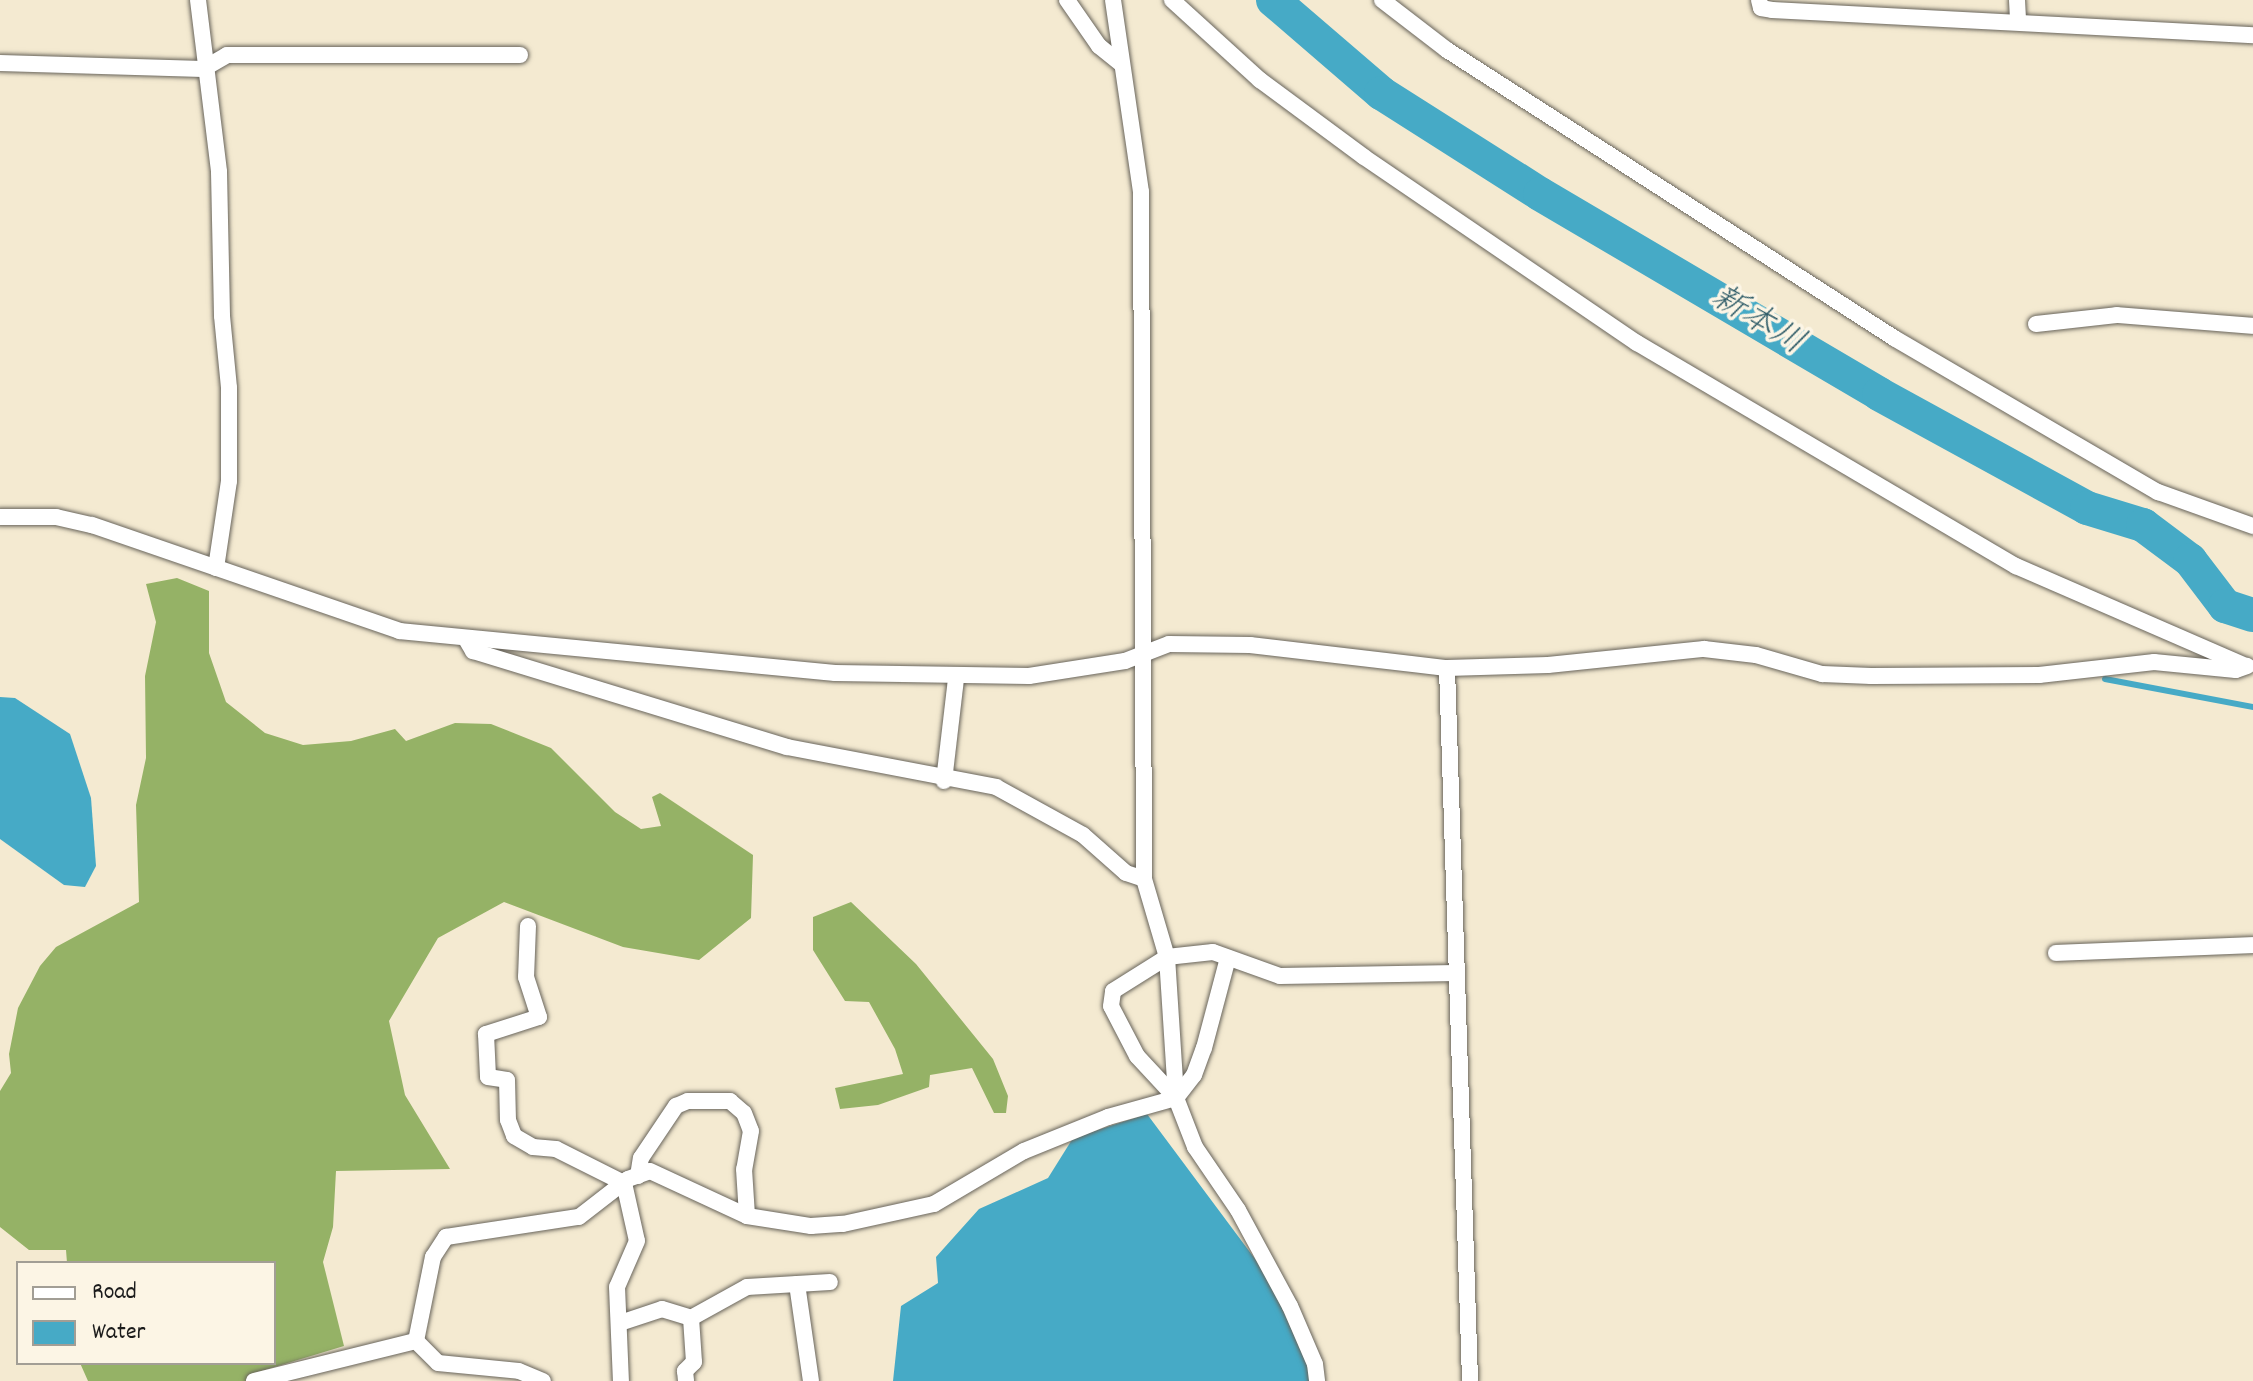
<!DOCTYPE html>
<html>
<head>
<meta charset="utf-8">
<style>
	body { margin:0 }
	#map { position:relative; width:2253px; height:1381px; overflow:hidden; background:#f4ead1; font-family:Dekko,"Klee One",sans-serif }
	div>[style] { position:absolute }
	.forest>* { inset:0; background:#95b266 }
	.water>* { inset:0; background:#46aac6 }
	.stream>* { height:6px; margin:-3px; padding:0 3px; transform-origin:3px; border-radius:3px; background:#46aac6 }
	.river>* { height:34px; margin:-17px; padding:0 17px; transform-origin:17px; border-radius:17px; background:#46aac6 }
	.roads { filter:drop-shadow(0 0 2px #68645b) drop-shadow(0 0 2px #68645b) }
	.minor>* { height:16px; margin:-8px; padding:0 8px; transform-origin:8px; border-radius:8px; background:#fff }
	span { translate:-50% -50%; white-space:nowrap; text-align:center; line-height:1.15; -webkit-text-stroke:7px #fcf5e5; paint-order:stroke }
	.water-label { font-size:34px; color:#2f5c68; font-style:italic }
	.legend { position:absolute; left:16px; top:1261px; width:260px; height:104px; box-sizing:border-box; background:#fcf5e5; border:2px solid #a29e95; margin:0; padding:10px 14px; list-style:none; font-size:24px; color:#1c1c1c }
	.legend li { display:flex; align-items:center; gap:16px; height:40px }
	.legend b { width:40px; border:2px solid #a29e95 }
</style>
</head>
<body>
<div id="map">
	<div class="forest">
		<i style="clip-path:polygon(177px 578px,209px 591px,209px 653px,226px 702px,265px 733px,303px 745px,351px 741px,395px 729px,406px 741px,455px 723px,491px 724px,551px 748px,615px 812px,641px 829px,661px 826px,652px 797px,660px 793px,753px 855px,751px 918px,699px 960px,623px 947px,504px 902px,438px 938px,389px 1021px,405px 1095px,450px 1169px,336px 1171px,333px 1227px,323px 1262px,344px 1346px,248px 1375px,246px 1381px,88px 1381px,80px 1363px,274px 1363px,274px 1263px,67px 1263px,66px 1250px,29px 1250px,0 1227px,0 1091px,11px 1073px,9px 1054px,18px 1008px,40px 966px,56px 947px,139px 902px,136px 805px,146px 758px,145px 676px,156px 622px,146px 584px)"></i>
		<i style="clip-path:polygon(851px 902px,916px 964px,993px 1059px,1008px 1096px,1006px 1113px,994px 1113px,972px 1068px,930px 1075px,929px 1087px,878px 1105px,840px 1109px,835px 1088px,903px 1074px,895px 1049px,869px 1002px,845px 1001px,813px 950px,813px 917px)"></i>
	</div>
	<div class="water">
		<i style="clip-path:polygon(0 697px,15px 698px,70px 734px,91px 798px,96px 866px,85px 887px,64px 885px,0 839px)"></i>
		<i style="clip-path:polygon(1147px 1114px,1267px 1275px,1309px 1368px,1309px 1381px,893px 1381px,901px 1306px,938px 1283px,936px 1257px,979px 1209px,1048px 1178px,1073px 1138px)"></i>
	</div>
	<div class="stream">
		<i style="left:2105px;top:679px;width:151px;rotate:10.7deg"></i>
	</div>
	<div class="river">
		<i style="left:1273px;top:0;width:143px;rotate:40.7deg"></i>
		<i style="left:1381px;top:93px;width:188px;rotate:32.4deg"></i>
		<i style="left:1540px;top:194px;width:394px;rotate:30.5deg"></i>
		<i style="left:1879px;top:394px;width:237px;rotate:28.7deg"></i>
		<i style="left:2087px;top:508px;width:59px;rotate:16.9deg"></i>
		<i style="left:2143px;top:525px;width:59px;rotate:36.7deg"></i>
		<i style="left:2190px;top:560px;width:58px;rotate:52.7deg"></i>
		<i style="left:2225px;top:606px;width:29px;rotate:18deg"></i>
	</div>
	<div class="roads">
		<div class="minor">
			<i style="left:198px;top:0;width:173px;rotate:83deg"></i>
			<i style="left:219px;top:172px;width:144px;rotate:88.8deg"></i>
			<i style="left:222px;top:316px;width:72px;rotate:84.4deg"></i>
			<i style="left:229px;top:388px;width:93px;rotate:90deg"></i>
			<i style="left:229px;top:481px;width:88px;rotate:98.5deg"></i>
			<i style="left:1067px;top:0;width:56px;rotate:55.2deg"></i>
			<i style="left:1099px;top:46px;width:28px;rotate:39deg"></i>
			<i style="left:1113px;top:0;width:194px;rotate:81.7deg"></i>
			<i style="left:1141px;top:192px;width:687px;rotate:89.75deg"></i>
			<i style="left:1144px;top:879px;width:81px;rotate:73.6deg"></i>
			<i style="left:1167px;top:957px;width:141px;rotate:86.3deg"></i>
			<i style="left:1176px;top:1098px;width:53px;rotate:68.8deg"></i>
			<i style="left:1195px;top:1147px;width:76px;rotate:55.7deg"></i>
			<i style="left:1238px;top:1210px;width:109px;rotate:61.6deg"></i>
			<i style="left:1290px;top:1306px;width:63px;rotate:66.7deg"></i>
			<i style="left:1315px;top:1364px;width:17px;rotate:83deg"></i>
			<i style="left:1172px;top:0;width:119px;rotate:42.3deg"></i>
			<i style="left:1260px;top:80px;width:129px;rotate:36.5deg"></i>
			<i style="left:1364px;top:157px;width:330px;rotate:34.3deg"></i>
			<i style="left:1637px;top:343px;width:440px;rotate:30.5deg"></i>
			<i style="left:2016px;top:566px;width:249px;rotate:23.5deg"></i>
			<i style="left:1382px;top:0;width:82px;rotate:37.6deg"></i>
			<i style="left:1447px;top:50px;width:532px;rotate:32.79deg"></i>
			<i style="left:1894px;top:338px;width:306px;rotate:30.3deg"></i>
			<i style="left:2158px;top:492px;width:101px;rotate:19.7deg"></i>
			<i style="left:1759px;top:0;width:8px;rotate:76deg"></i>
			<i style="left:1761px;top:8px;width:11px;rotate:10deg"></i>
			<i style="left:1772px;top:10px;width:482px;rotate:3deg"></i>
			<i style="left:2017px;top:0;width:20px;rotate:87deg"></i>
			<i style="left:0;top:63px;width:203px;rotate:1.7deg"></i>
			<i style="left:203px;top:69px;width:28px;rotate:-30deg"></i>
			<i style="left:227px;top:55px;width:293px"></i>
			<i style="left:2036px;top:324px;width:81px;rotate:-6.3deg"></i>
			<i style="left:2117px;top:315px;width:136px;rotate:4.6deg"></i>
			<i style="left:0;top:517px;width:56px"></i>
			<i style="left:56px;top:517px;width:37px;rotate:13deg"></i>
			<i style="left:92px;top:525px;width:325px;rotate:19deg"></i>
			<i style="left:399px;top:631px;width:438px;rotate:5.5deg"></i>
			<i style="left:835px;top:673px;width:194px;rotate:0.9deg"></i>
			<i style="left:1029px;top:676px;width:97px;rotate:-8.9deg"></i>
			<i style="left:1125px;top:661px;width:47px;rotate:-21.1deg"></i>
			<i style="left:1169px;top:644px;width:81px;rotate:0.7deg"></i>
			<i style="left:1250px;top:645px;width:198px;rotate:6.7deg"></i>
			<i style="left:1447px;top:668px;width:101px;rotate:-1.7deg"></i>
			<i style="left:1548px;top:665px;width:157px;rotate:-5.9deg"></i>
			<i style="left:1704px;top:649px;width:52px;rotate:6.6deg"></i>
			<i style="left:1756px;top:655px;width:69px;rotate:16.1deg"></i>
			<i style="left:1822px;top:674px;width:49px;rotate:2.3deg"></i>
			<i style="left:1871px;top:676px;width:168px;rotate:-0.3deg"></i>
			<i style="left:2039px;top:675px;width:116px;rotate:-6.4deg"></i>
			<i style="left:2154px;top:662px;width:82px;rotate:5.6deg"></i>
			<i style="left:2236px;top:670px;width:12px;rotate:-20deg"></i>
			<i style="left:467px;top:641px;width:12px;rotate:59deg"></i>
			<i style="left:473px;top:651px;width:328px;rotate:17deg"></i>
			<i style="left:787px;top:747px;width:213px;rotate:10.8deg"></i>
			<i style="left:996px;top:787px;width:99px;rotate:28.9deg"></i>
			<i style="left:1083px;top:835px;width:57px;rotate:41.5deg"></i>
			<i style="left:1126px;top:873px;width:19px;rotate:18deg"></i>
			<i style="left:1447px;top:668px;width:713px;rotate:88.15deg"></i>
			<i style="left:944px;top:781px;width:103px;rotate:-83.3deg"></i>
			<i style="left:528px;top:926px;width:51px;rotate:92.2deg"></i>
			<i style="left:526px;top:977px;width:42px;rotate:72deg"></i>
			<i style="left:539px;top:1017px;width:56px;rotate:162.2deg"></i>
			<i style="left:486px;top:1034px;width:43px;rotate:87.3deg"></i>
			<i style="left:488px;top:1077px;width:19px;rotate:9deg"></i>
			<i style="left:507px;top:1080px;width:40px;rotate:88.6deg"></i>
			<i style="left:508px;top:1120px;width:17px;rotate:69deg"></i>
			<i style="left:514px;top:1136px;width:22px;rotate:30deg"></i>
			<i style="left:533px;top:1147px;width:23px;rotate:5deg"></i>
			<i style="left:556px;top:1149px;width:76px;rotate:26.6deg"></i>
			<i style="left:624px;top:1183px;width:59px;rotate:77.4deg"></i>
			<i style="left:637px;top:1241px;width:50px;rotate:113.5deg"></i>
			<i style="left:617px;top:1287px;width:94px;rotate:87.6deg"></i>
			<i style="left:2056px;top:953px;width:197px;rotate:-2.3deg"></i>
			<i style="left:1176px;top:1098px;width:57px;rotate:-132.9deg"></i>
			<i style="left:1137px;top:1056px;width:56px;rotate:-117.5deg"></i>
			<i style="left:1111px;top:1006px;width:15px;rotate:-82deg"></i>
			<i style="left:1113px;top:991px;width:64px;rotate:-32.2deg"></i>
			<i style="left:1167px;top:957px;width:46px;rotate:-6.2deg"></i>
			<i style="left:1213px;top:952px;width:71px;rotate:19.7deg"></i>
			<i style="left:1280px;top:976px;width:176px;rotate:-1deg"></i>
			<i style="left:638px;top:1176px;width:18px;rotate:-81deg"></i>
			<i style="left:641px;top:1158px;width:63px;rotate:-56.1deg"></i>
			<i style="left:676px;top:1106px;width:13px;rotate:-23deg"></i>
			<i style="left:688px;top:1101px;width:42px"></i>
			<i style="left:730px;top:1101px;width:18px;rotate:41deg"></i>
			<i style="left:744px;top:1113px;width:19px;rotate:69deg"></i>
			<i style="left:751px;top:1131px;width:39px;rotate:100deg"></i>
			<i style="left:744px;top:1169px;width:47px;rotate:86.3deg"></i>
			<i style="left:797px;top:1284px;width:98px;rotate:81.8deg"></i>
			<i style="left:691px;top:1318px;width:64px;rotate:-29deg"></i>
			<i style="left:747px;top:1287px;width:83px;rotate:-3.4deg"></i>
			<i style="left:620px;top:1323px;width:44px;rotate:-18.4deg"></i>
			<i style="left:662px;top:1309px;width:30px;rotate:17deg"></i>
			<i style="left:691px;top:1318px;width:44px;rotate:86.1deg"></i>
			<i style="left:694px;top:1362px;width:13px;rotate:135deg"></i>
			<i style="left:685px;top:1371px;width:10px;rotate:84deg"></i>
			<i style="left:416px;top:1341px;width:86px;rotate:-78.6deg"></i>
			<i style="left:433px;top:1257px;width:24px;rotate:-57deg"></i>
			<i style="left:446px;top:1237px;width:134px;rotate:-8.6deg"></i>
			<i style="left:579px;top:1217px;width:62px;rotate:-37.8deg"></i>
			<i style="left:628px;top:1179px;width:23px;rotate:-20deg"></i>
			<i style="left:650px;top:1171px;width:107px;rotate:24.9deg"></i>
			<i style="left:747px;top:1216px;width:65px;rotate:8.9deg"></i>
			<i style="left:811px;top:1226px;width:32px;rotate:-4deg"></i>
			<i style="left:843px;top:1224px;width:93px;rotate:-12.4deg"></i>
			<i style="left:934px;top:1204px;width:104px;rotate:-30.5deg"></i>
			<i style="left:1024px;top:1151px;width:91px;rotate:-22deg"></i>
			<i style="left:1108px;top:1117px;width:71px;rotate:-15.6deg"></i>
			<i style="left:1176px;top:1098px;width:29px;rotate:-52deg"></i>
			<i style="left:1194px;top:1075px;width:29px;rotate:-70deg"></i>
			<i style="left:1204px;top:1048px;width:93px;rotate:-75.1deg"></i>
			<i style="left:254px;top:1381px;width:167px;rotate:-13.9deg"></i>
			<i style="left:416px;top:1341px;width:31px;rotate:45deg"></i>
			<i style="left:438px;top:1363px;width:81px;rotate:5.6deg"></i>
			<i style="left:519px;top:1371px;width:26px;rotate:23deg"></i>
		</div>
	</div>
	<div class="water-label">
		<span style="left:1757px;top:322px;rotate:31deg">新本川</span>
	</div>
	<ul class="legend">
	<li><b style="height:10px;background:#fff"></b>Road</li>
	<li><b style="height:22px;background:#46aac6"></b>Water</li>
	</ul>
</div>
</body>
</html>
